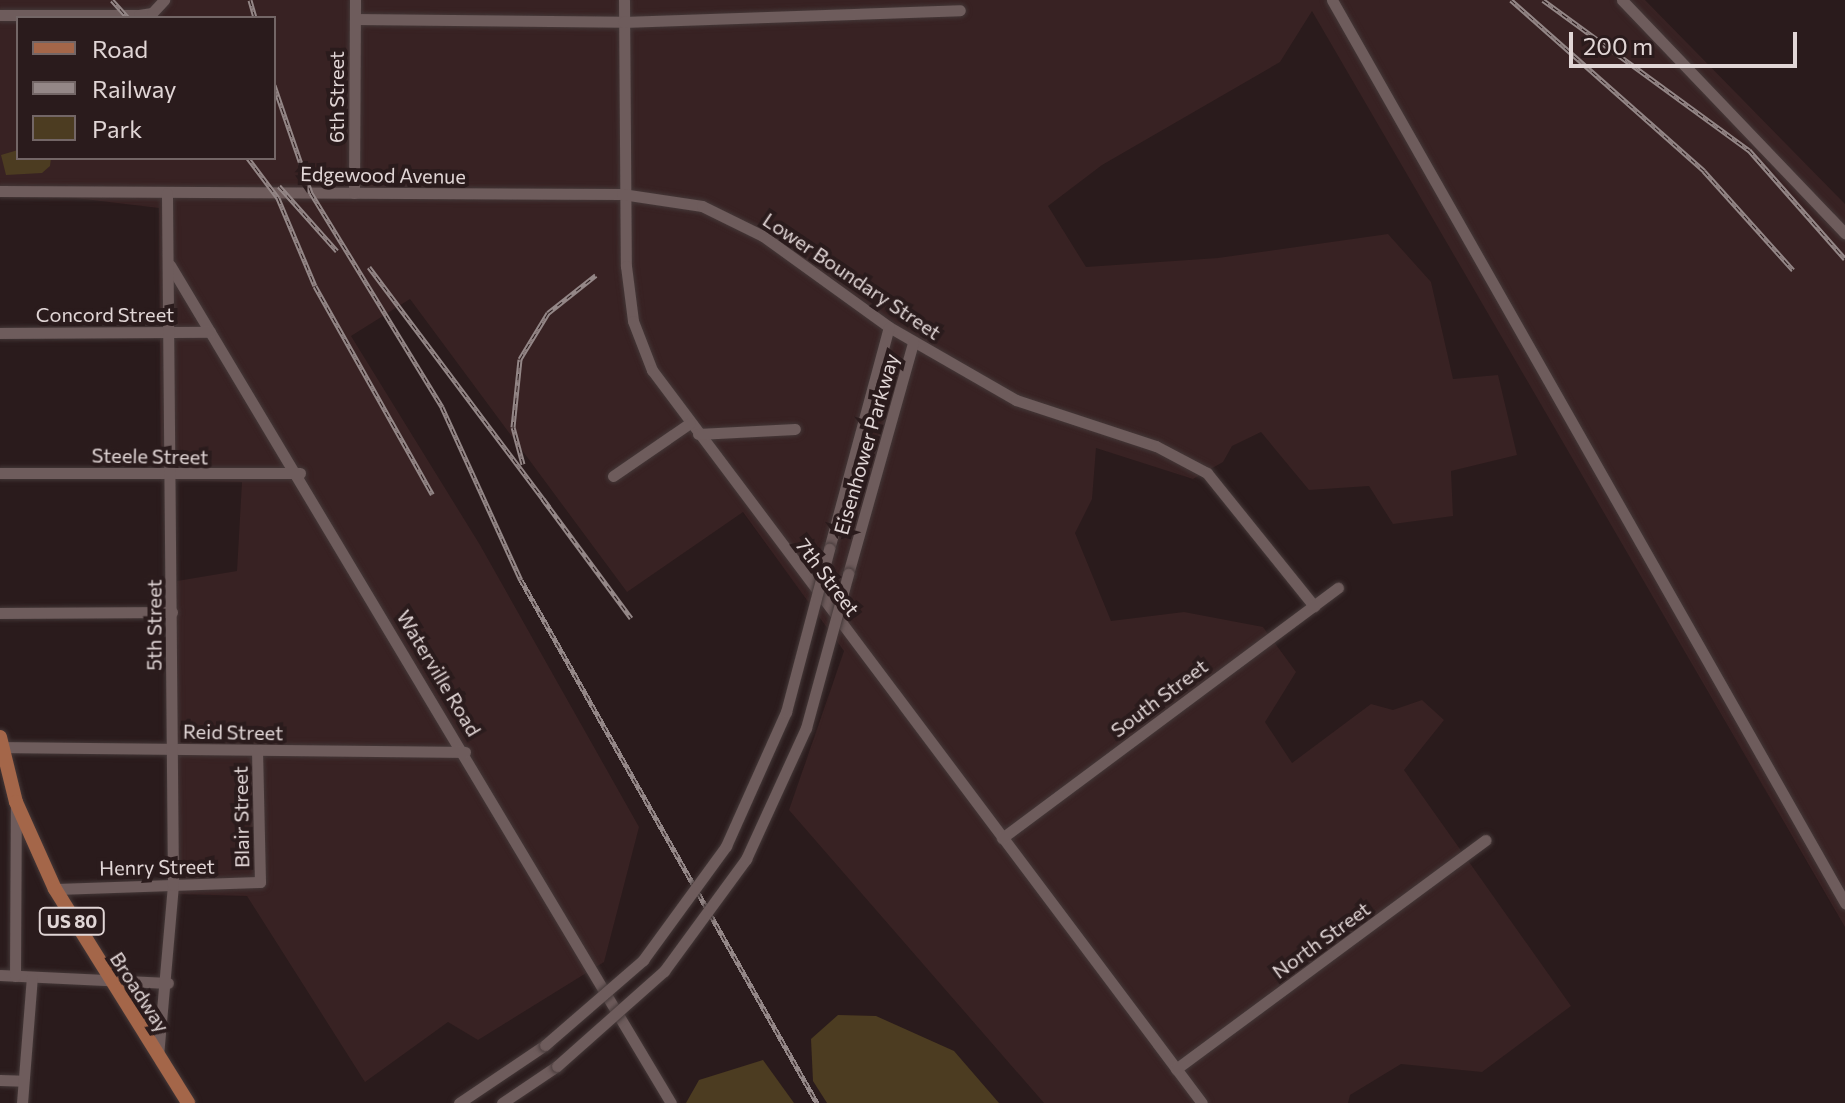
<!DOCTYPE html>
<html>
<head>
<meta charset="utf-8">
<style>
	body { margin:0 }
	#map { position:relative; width:1845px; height:1103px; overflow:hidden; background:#2a1b1c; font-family:Commissioner,sans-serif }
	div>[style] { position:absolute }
	.built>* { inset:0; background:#382223 }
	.green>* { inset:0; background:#4c3c21 }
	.roads { filter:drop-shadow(0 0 2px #443838) drop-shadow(0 0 2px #443838) }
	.minor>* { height:11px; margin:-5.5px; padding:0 5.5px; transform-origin:5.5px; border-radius:5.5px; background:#6e5c5c }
	.major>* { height:14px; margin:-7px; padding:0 7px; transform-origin:7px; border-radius:7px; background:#a46649 }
	.rail>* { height:5px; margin-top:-2.5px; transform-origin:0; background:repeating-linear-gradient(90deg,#2a1b1c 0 6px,#948787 0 12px); box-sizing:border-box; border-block:2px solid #948787 }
	.bridges { filter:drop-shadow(0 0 2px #443838) drop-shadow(0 0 2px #443838) }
	.minor-bridge>* { height:11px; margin:-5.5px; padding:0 5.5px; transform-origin:5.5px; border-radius:5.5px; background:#6e5c5c }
	span { translate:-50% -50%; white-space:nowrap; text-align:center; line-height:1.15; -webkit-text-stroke:8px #2a1b1c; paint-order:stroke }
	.shield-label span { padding:2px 6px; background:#2a1b1c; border:2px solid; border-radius:6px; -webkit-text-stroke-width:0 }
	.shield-label { font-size:18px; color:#e1d6d6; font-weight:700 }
	.street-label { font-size:20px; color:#e1d6d6 }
	.legend { position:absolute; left:16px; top:16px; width:260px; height:144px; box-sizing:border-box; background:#2a1b1c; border:2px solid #736666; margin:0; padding:10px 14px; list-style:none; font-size:24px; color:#e1d6d6 }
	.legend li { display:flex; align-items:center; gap:16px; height:40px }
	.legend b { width:40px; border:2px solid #736666 }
	.scale { position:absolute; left:1569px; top:32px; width:228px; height:36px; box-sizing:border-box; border:4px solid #e1d6d6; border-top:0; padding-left:10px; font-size:24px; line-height:28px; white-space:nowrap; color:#e1d6d6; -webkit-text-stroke:6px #2a1b1c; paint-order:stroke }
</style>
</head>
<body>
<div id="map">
	<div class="built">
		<i style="clip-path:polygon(evenodd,0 0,1645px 0,1845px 204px,1845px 927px,1312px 11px,1280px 62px,1102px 165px,1048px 206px,1086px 267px,1218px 258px,1388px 234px,1431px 282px,1453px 379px,1498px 375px,1517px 455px,1451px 471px,1453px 516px,1393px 524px,1369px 486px,1309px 490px,1261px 432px,1232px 446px,1223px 462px,1193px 479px,1096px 448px,1092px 499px,1075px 533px,1111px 621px,1184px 612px,1263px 627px,1296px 672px,1265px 722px,1292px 763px,1371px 704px,1393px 710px,1422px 700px,1444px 720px,1404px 770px,1571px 1006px,1482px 1072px,1401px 1064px,1350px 1095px,1348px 1103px,1044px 1103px,789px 810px,844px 651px,743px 512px,627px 592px,410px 299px,351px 336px,480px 545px,639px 827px,604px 962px,478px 1040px,448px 1022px,365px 1082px,247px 896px,178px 894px,177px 581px,237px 571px,242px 482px,161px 480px,159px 208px,0 189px,0 0,18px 18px,274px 18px,274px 158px,18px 158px,18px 18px)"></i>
	</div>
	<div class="green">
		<i style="clip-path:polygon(18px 150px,18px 158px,51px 158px,50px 166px,42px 173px,6px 175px,1px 155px)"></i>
		<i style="clip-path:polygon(838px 1015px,876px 1016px,954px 1051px,999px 1103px,827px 1103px,813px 1081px,811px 1039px)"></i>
		<i style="clip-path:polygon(763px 1060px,794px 1103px,686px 1103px,699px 1080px)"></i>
	</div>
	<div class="roads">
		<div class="minor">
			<i style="left:624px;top:0;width:266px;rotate:89.6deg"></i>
			<i style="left:626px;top:266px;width:55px;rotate:82.7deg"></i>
			<i style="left:633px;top:321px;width:53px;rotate:68.8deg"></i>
			<i style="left:652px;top:370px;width:916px;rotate:53.12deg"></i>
			<i style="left:1332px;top:0;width:1039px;rotate:60.4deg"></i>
			<i style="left:1622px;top:0;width:323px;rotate:46.3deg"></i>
			<i style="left:0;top:15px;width:139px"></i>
			<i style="left:139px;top:15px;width:13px;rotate:-9deg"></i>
			<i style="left:152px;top:13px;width:18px;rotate:-47deg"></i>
			<i style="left:355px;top:19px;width:268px;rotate:0.6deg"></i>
			<i style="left:623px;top:22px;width:337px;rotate:-2deg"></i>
			<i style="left:0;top:191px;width:622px;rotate:0.28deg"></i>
			<i style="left:622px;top:194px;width:81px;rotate:8.5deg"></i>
			<i style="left:702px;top:206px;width:68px;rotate:26.2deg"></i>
			<i style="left:763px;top:236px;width:155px;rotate:35.8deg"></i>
			<i style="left:889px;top:327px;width:146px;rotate:29.9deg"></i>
			<i style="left:1016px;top:400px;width:147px;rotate:18.2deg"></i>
			<i style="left:1156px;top:446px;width:58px;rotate:27.9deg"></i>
			<i style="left:1207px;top:473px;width:171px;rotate:51.2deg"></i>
			<i style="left:354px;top:193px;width:193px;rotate:-89.7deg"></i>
			<i style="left:170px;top:265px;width:976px;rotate:59.13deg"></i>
			<i style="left:0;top:333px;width:210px;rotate:-0.3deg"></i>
			<i style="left:698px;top:434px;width:97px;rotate:-3deg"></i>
			<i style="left:0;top:473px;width:300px"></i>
			<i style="left:613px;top:476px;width:93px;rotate:-34.5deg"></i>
			<i style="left:829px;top:549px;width:230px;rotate:-74.9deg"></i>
			<i style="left:848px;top:574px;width:241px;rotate:-74.3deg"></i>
			<i style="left:0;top:613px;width:172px;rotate:-0.3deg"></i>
			<i style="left:0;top:747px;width:465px;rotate:0.6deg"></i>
			<i style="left:1002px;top:838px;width:419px;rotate:-36.7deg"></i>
			<i style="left:55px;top:889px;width:205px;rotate:-2deg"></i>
			<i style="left:260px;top:882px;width:132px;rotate:-91.3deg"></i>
			<i style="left:0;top:975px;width:168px;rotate:2.7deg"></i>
			<i style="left:15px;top:976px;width:169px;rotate:-89.7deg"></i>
			<i style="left:158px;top:1056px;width:172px;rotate:-85deg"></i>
			<i style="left:173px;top:885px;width:692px;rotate:-90.5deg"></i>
			<i style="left:1176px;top:1069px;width:385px;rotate:-36.5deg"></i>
			<i style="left:0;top:1080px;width:23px;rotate:2deg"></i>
			<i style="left:22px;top:1103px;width:126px;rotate:-85.5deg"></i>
			<i style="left:459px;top:1103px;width:104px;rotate:-34deg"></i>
			<i style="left:502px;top:1103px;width:66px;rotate:-33.9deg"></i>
		</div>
		<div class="major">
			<i style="left:0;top:737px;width:67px;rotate:76.2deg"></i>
			<i style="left:16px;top:802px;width:95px;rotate:65.9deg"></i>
			<i style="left:55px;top:889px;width:252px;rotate:58.1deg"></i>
		</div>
	</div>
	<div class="rail">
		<i style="left:112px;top:0;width:24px;rotate:48deg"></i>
		<i style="left:250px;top:0;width:19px;rotate:74deg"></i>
		<i style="left:1511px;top:0;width:258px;rotate:41.5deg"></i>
		<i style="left:1704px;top:171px;width:133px;rotate:48deg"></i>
		<i style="left:1543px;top:0;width:255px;rotate:36.1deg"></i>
		<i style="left:1749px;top:150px;width:145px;rotate:48.6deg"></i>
		<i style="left:274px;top:85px;width:114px;rotate:71.1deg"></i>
		<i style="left:311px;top:193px;width:251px;rotate:58.5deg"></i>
		<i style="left:442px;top:407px;width:190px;rotate:65.5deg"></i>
		<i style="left:521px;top:580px;width:601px;rotate:60.49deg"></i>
		<i style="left:248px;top:158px;width:50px;rotate:53.1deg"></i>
		<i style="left:278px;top:198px;width:95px;rotate:67.2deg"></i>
		<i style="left:315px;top:286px;width:239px;rotate:60.6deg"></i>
		<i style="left:279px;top:186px;width:87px;rotate:48.3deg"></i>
		<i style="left:369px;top:267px;width:300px;rotate:53.1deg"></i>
		<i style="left:523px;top:464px;width:38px;rotate:-105deg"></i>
		<i style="left:513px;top:427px;width:68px;rotate:-84.1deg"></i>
		<i style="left:520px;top:359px;width:54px;rotate:-58.7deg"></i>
		<i style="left:548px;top:313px;width:61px;rotate:-38.4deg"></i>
		<i style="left:543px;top:499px;width:148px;rotate:53.5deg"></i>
	</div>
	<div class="bridges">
		<div class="minor-bridge">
			<i style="left:545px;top:1045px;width:130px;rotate:-40.9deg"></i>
			<i style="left:643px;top:960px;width:141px;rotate:-53.9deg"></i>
			<i style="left:726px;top:846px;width:147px;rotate:-65.9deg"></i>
			<i style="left:786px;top:712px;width:169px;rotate:-75.2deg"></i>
			<i style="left:557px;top:1066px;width:143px;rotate:-41.6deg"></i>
			<i style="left:664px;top:971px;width:139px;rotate:-53.8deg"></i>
			<i style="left:746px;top:859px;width:144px;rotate:-65.4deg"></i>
			<i style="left:806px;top:728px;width:160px;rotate:-74.7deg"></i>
		</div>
	</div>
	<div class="shield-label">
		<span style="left:72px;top:921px">US 80</span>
	</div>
	<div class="street-label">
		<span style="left:336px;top:97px;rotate:-90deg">6th Street</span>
		<span style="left:383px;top:175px;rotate:1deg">Edgewood Avenue</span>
		<span style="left:852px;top:276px;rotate:34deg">Lower Boundary Street</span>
		<span style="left:105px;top:314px">Concord Street</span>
		<span style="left:866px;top:444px;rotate:-74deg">Eisenhower Parkway</span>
		<span style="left:150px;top:456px;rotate:1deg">Steele Street</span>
		<span style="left:828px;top:577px;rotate:53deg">7th Street</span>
		<span style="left:154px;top:625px;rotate:-90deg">5th Street</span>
		<span style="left:439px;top:673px;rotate:59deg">Waterville Road</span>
		<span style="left:1159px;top:698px;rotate:-37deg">South Street</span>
		<span style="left:233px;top:732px;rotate:1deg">Reid Street</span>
		<span style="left:241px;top:817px;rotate:-91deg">Blair Street</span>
		<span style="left:157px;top:867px;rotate:-1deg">Henry Street</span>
		<span style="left:1321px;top:940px;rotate:-36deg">North Street</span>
		<span style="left:140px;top:992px;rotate:57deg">Broadway</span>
	</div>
	<ul class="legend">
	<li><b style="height:10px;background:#a46649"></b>Road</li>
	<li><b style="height:10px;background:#948787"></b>Railway</li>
	<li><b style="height:22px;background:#4c3c21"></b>Park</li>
	</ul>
	<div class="scale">200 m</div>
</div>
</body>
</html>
